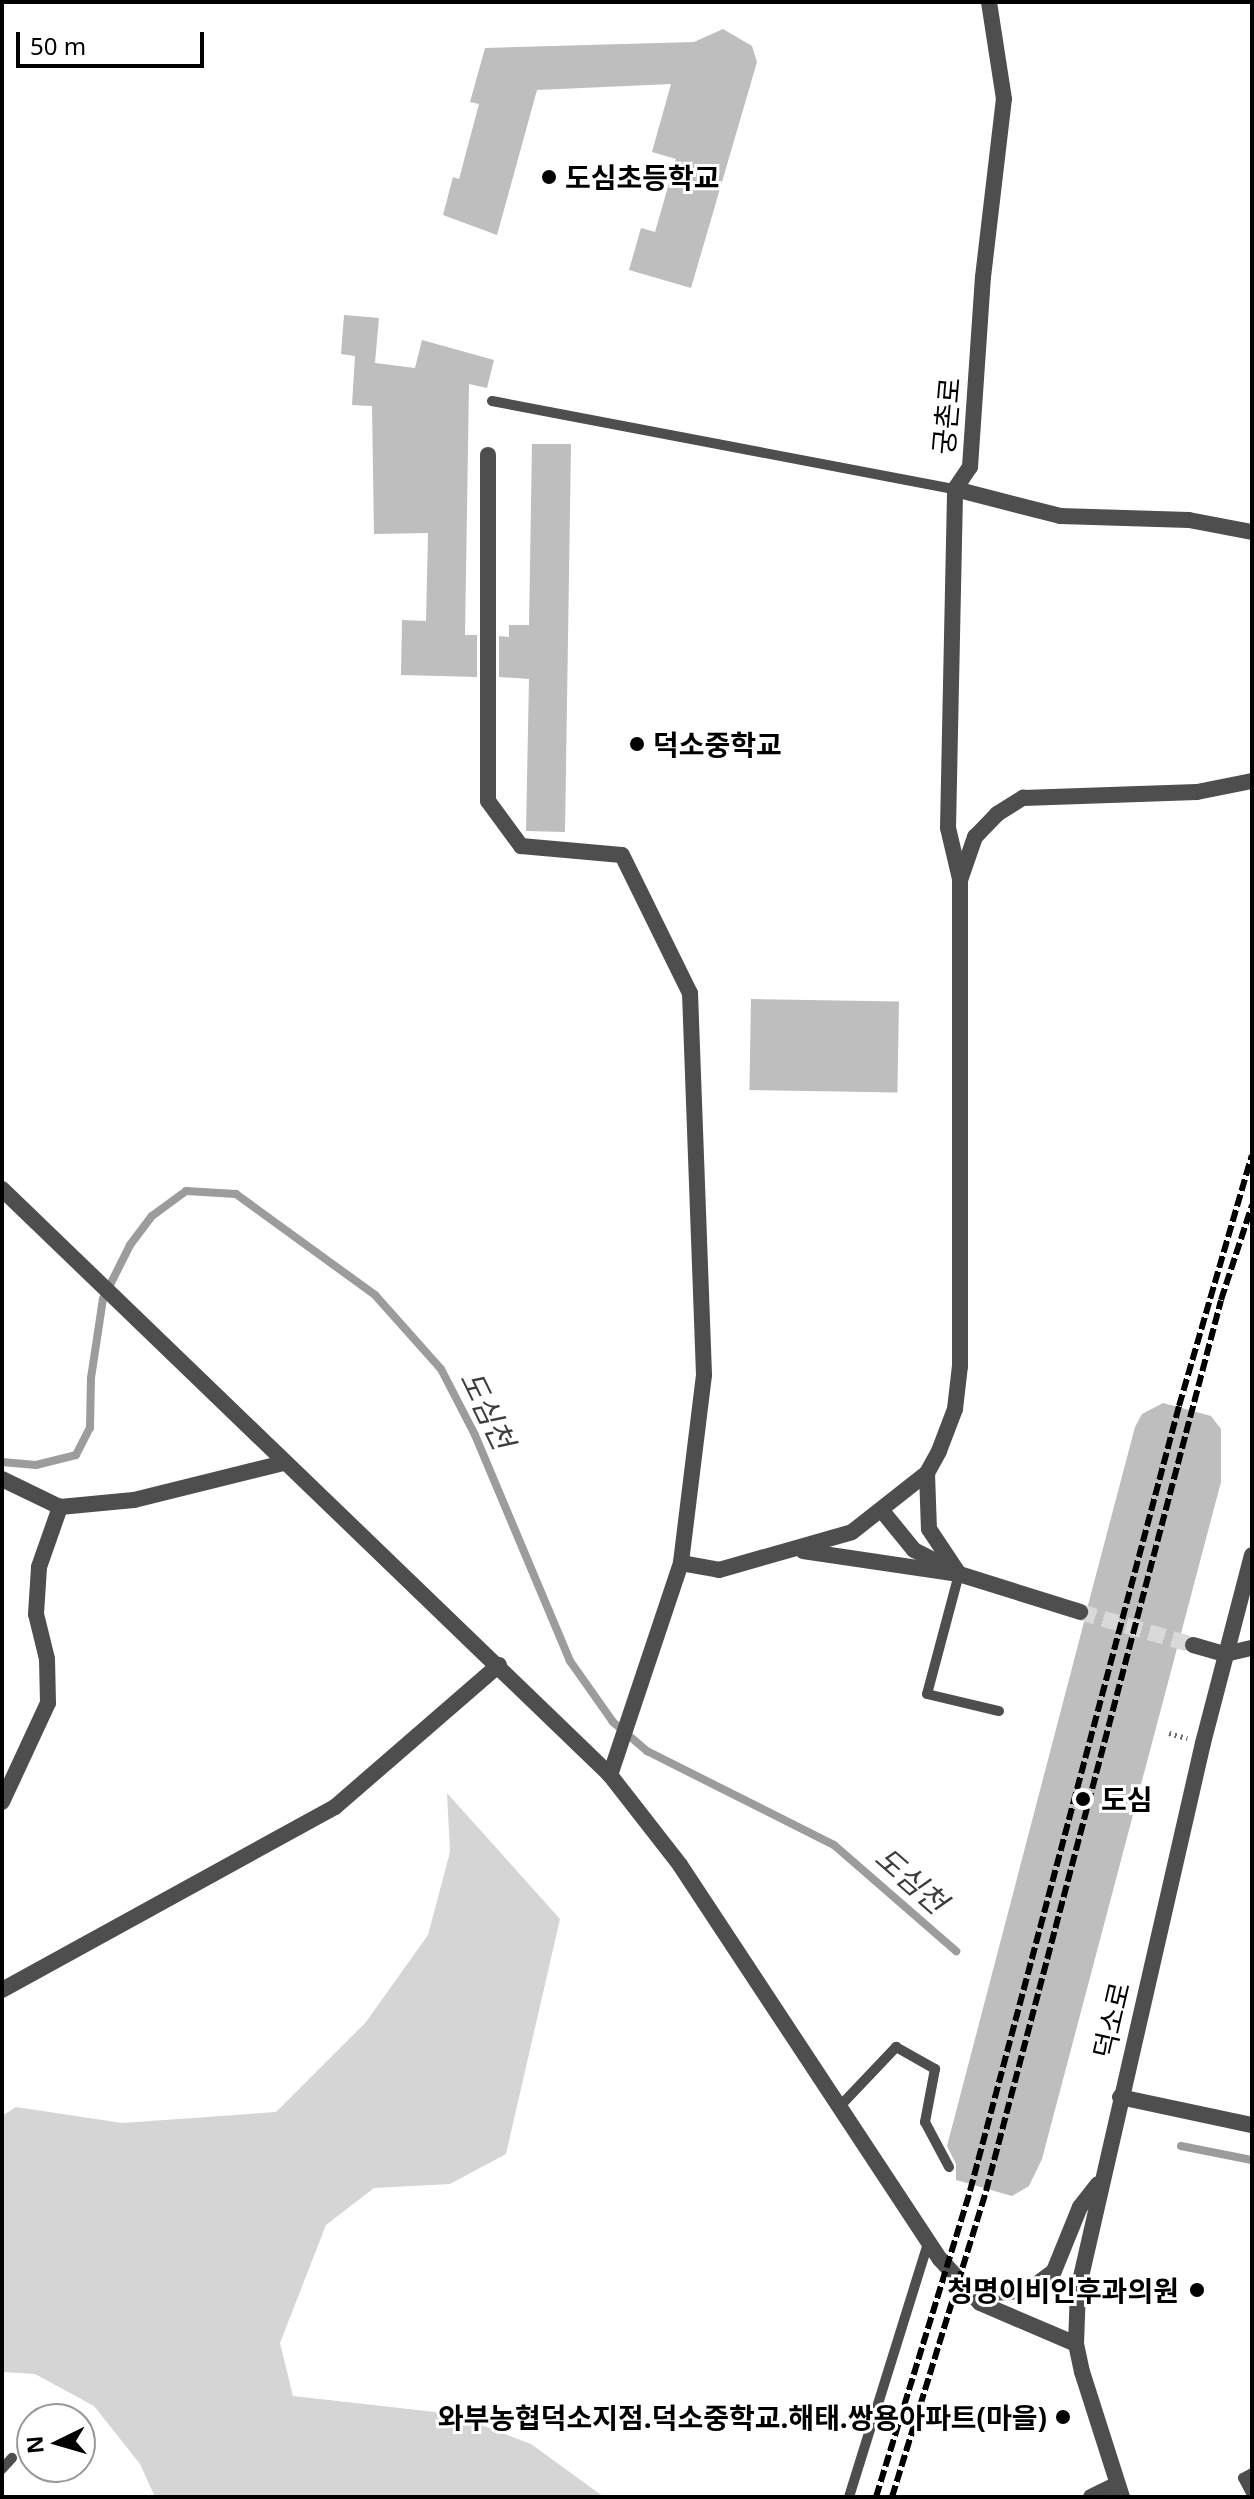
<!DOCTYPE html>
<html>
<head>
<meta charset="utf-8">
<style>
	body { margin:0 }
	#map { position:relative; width:1254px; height:2499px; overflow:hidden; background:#fff; font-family:"Noto Sans","Noto Sans KR",sans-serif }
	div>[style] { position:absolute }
	.green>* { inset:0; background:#d5d5d5 }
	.stream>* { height:8px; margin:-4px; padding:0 4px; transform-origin:4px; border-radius:4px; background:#9c9c9c }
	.building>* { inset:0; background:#bebebe; transform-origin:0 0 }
	.minor-tunnel>* { height:16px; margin-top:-8px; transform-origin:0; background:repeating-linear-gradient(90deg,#d9d9d9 0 16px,transparent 0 24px) }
	.path>* { height:5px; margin-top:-2.5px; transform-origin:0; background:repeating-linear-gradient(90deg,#707070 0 2px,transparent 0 6px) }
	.service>* { height:10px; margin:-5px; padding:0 5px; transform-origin:5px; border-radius:5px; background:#4e4e4e }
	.minor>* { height:16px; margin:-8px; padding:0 8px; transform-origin:8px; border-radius:8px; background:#4e4e4e }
	.rail>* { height:6px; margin-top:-3px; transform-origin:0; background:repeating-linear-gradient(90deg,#000 0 12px,transparent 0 16px) }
	.dots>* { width:22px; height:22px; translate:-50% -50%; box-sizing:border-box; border:4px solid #fff; border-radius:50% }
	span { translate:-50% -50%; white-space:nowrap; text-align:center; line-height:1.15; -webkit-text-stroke:6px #fff; paint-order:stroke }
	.poi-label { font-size:28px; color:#000; font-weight:700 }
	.left { translate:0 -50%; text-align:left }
	.right { translate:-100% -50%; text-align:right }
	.street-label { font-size:28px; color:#000 }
	.water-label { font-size:30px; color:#3d3d3d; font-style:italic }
	.frame { position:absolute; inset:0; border:4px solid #000; pointer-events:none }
	.north { position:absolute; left:16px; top:2403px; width:80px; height:80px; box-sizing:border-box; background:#fff; border:2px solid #999; border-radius:50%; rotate:265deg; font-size:22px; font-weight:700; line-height:32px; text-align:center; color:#000 }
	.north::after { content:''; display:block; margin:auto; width:28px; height:36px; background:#000; clip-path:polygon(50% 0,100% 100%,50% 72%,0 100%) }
	.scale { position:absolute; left:16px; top:32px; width:188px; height:36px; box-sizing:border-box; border:4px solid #000; border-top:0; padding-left:10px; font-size:24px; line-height:28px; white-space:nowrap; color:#000; -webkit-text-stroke:6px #fff; paint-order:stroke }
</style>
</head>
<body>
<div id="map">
	<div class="green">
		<i style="clip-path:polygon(447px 1793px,560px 1919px,506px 2154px,450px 2184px,374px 2188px,326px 2225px,280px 2343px,293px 2396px,453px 2414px,531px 2444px,604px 2497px,155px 2497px,140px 2464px,94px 2406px,35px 2374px,2px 2372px,2px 2116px,16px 2107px,122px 2123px,276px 2112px,366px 2022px,428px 1935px,450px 1852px)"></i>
	</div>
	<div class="stream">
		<i style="left:2px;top:1462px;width:34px;rotate:5deg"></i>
		<i style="left:36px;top:1465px;width:41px;rotate:-14deg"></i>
		<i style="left:76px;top:1455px;width:30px;rotate:-63deg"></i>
		<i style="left:90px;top:1428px;width:50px;rotate:-88.9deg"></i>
		<i style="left:91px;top:1378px;width:80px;rotate:-81.4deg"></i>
		<i style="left:103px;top:1299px;width:60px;rotate:-63.4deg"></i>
		<i style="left:130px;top:1245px;width:36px;rotate:-53deg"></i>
		<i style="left:152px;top:1216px;width:42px;rotate:-36.3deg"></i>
		<i style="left:186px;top:1191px;width:50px;rotate:3.4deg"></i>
		<i style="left:236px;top:1194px;width:172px;rotate:36deg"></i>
		<i style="left:375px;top:1295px;width:99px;rotate:48.3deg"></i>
		<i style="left:441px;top:1369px;width:74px;rotate:62.7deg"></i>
		<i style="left:475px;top:1435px;width:245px;rotate:67.2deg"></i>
		<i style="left:570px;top:1661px;width:75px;rotate:54.8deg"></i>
		<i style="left:613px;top:1722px;width:45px;rotate:40.5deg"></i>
		<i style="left:647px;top:1751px;width:209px;rotate:26.7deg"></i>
		<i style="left:834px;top:1845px;width:162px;rotate:41deg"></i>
		<i style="left:1181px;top:2146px;width:72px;rotate:11.2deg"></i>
	</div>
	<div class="building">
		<i style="clip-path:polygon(723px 29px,752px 46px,757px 62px,691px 288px,629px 270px,641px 228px,655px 232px,676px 159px,652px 152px,671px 84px,537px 90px,497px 235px,443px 215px,453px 177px,459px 179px,479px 104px,470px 102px,485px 48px,694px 42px)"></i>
		<i style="clip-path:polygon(344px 315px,379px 318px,375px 363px,415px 368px,422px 340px,494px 360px,487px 388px,469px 384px,465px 635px,477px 635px,477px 677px,401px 675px,402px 620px,426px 621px,428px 533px,374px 534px,372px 406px,352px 405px,355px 356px,341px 354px)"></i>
		<i style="clip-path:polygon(532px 444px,571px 444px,565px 832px,526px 831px,529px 679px,499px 677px,499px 636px,509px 637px,509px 625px,529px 625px)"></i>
		<i style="left:751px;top:999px;width:148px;height:91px;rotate:1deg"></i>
		<i style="clip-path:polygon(1163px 1403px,1211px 1416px,1221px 1429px,1221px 1482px,1042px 2159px,1029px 2186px,1012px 2196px,956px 2180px,956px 2164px,947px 2146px,1084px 1622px,1091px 1615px,1088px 1605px,1135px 1427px,1142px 1414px)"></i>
	</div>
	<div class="minor-tunnel">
		<i style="left:1080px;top:1612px;width:118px;rotate:16.3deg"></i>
	</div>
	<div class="path">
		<i style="left:1169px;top:1733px;width:19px;rotate:16deg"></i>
	</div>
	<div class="service">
		<i style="left:492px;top:401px;width:471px;rotate:10.8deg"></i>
		<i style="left:959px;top:1574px;width:124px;rotate:104.9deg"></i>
		<i style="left:927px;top:1694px;width:74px;rotate:13.3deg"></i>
		<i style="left:842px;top:2104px;width:79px;rotate:-46.5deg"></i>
		<i style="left:896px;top:2047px;width:45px;rotate:29.4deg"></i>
		<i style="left:935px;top:2069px;width:54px;rotate:100.7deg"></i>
		<i style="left:925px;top:2122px;width:51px;rotate:61.9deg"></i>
		<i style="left:2px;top:2469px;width:15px;rotate:-48deg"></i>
		<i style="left:1252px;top:2473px;width:10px;rotate:151deg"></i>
		<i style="left:1243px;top:2478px;width:19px;rotate:62deg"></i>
		<i style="left:849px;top:2497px;width:269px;rotate:-72.7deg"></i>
	</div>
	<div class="minor">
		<i style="left:488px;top:455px;width:346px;rotate:90deg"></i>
		<i style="left:488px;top:801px;width:56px;rotate:53.7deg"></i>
		<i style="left:521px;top:846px;width:101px;rotate:5.1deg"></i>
		<i style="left:622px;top:855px;width:154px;rotate:63.8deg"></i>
		<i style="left:690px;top:993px;width:382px;rotate:87.9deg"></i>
		<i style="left:704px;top:1375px;width:189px;rotate:97deg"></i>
		<i style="left:681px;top:1563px;width:224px;rotate:108.5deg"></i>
		<i style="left:955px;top:489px;width:108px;rotate:14.4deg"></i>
		<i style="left:1060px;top:516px;width:129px;rotate:1.8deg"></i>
		<i style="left:1189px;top:520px;width:64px;rotate:10.8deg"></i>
		<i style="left:960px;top:879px;width:52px;rotate:-103.2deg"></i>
		<i style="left:948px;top:828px;width:339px;rotate:-88.8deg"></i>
		<i style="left:955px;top:489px;width:27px;rotate:-56deg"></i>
		<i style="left:970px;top:467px;width:190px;rotate:-86.1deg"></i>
		<i style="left:983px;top:277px;width:179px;rotate:-83.3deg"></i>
		<i style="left:1004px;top:99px;width:98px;rotate:-98.8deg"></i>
		<i style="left:2px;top:1189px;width:844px;rotate:43.94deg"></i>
		<i style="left:610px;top:1775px;width:114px;rotate:52.1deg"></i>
		<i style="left:680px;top:1865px;width:472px;rotate:56.6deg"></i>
		<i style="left:940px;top:2259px;width:59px;rotate:47.7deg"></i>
		<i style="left:980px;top:2303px;width:104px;rotate:23.1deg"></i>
		<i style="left:927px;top:1473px;width:56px;rotate:88deg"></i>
		<i style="left:929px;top:1529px;width:54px;rotate:56.3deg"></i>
		<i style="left:959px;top:1574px;width:127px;rotate:17.4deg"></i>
		<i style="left:2px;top:1479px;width:64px;rotate:25.8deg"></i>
		<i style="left:60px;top:1507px;width:74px;rotate:-5.4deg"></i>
		<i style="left:134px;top:1500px;width:154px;rotate:-13.9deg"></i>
		<i style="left:883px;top:1512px;width:49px;rotate:50.8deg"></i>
		<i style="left:914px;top:1550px;width:42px;rotate:27.2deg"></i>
		<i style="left:803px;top:1551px;width:158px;rotate:8.4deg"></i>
		<i style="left:681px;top:1563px;width:39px;rotate:10deg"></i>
		<i style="left:719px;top:1570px;width:138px;rotate:-15.9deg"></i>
		<i style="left:852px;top:1532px;width:95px;rotate:-38.2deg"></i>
		<i style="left:927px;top:1473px;width:25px;rotate:-61deg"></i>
		<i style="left:939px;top:1451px;width:45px;rotate:-69.1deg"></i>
		<i style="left:955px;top:1409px;width:43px;rotate:-83.4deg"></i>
		<i style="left:960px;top:1366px;width:486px;rotate:-90deg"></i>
		<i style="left:960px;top:880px;width:46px;rotate:-70.8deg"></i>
		<i style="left:975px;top:837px;width:32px;rotate:-46deg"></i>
		<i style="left:997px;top:814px;width:31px;rotate:-32deg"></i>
		<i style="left:1023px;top:798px;width:174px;rotate:-2deg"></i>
		<i style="left:1197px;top:792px;width:56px;rotate:-11.3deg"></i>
		<i style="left:1193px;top:1645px;width:33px;rotate:16deg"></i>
		<i style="left:1225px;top:1654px;width:28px;rotate:-13deg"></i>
		<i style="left:2px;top:1802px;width:109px;rotate:-65.1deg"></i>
		<i style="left:48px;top:1703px;width:44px;rotate:-91.3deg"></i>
		<i style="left:47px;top:1659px;width:46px;rotate:-103.7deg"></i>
		<i style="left:36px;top:1614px;width:47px;rotate:-86.3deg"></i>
		<i style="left:39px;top:1567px;width:64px;rotate:-70.7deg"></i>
		<i style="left:2px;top:1990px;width:380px;rotate:-28.8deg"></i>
		<i style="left:335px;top:1807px;width:217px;rotate:-40.9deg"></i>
		<i style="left:1120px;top:2097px;width:135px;rotate:12deg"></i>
		<i style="left:971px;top:2293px;width:39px;rotate:-1deg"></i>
		<i style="left:1010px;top:2292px;width:28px;rotate:-17deg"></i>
		<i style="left:1037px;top:2284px;width:21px;rotate:-37deg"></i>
		<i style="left:1054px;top:2271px;width:69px;rotate:-67.9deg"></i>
		<i style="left:1080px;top:2207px;width:29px;rotate:-52deg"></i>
		<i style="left:1091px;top:2497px;width:28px;rotate:-26deg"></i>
		<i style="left:1122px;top:2497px;width:131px;rotate:-107.7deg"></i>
		<i style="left:1082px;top:2372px;width:29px;rotate:-102deg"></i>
		<i style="left:1076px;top:2344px;width:54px;rotate:-87.9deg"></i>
		<i style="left:1078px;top:2290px;width:561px;rotate:-77.13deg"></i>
		<i style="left:1203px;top:1743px;width:194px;rotate:-75.4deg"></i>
	</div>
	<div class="rail">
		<i style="left:876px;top:2497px;width:320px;rotate:-72.9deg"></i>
		<i style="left:970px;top:2191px;width:812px;rotate:-75.09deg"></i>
		<i style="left:1179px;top:1406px;width:261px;rotate:-73.8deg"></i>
		<i style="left:892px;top:2497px;width:320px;rotate:-72.9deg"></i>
		<i style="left:986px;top:2191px;width:921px;rotate:-75.22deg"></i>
		<i style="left:1221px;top:1300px;width:100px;rotate:-71.9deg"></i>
	</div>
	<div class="dots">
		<i style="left:549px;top:177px;background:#000"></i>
		<i style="left:637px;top:744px;background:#000"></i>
		<i style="left:1083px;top:1799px;background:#000"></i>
		<i style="left:1197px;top:2290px;background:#000"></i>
		<i style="left:1063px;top:2417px;background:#000"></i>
	</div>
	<div class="poi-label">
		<span class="left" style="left:565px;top:177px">도심초등학교</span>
		<span class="left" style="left:653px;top:744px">덕소중학교</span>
		<span class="left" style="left:1101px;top:1799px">도심</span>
		<span class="right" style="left:1179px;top:2290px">청명이비인후과의원</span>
		<span class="right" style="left:1047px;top:2417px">와부농협덕소지점.덕소중학교.해태.쌍용아파트(마을)</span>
	</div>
	<div class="street-label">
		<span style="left:946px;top:416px;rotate:-85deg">궁촌로</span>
		<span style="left:1111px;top:2020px;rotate:-77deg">덕소로</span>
	</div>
	<div class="water-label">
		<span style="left:487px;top:1410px;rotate:64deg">도심천</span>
		<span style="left:911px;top:1880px;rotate:41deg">도심천</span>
	</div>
	<div class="frame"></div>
	<div class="north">N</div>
	<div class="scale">50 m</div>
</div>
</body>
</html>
